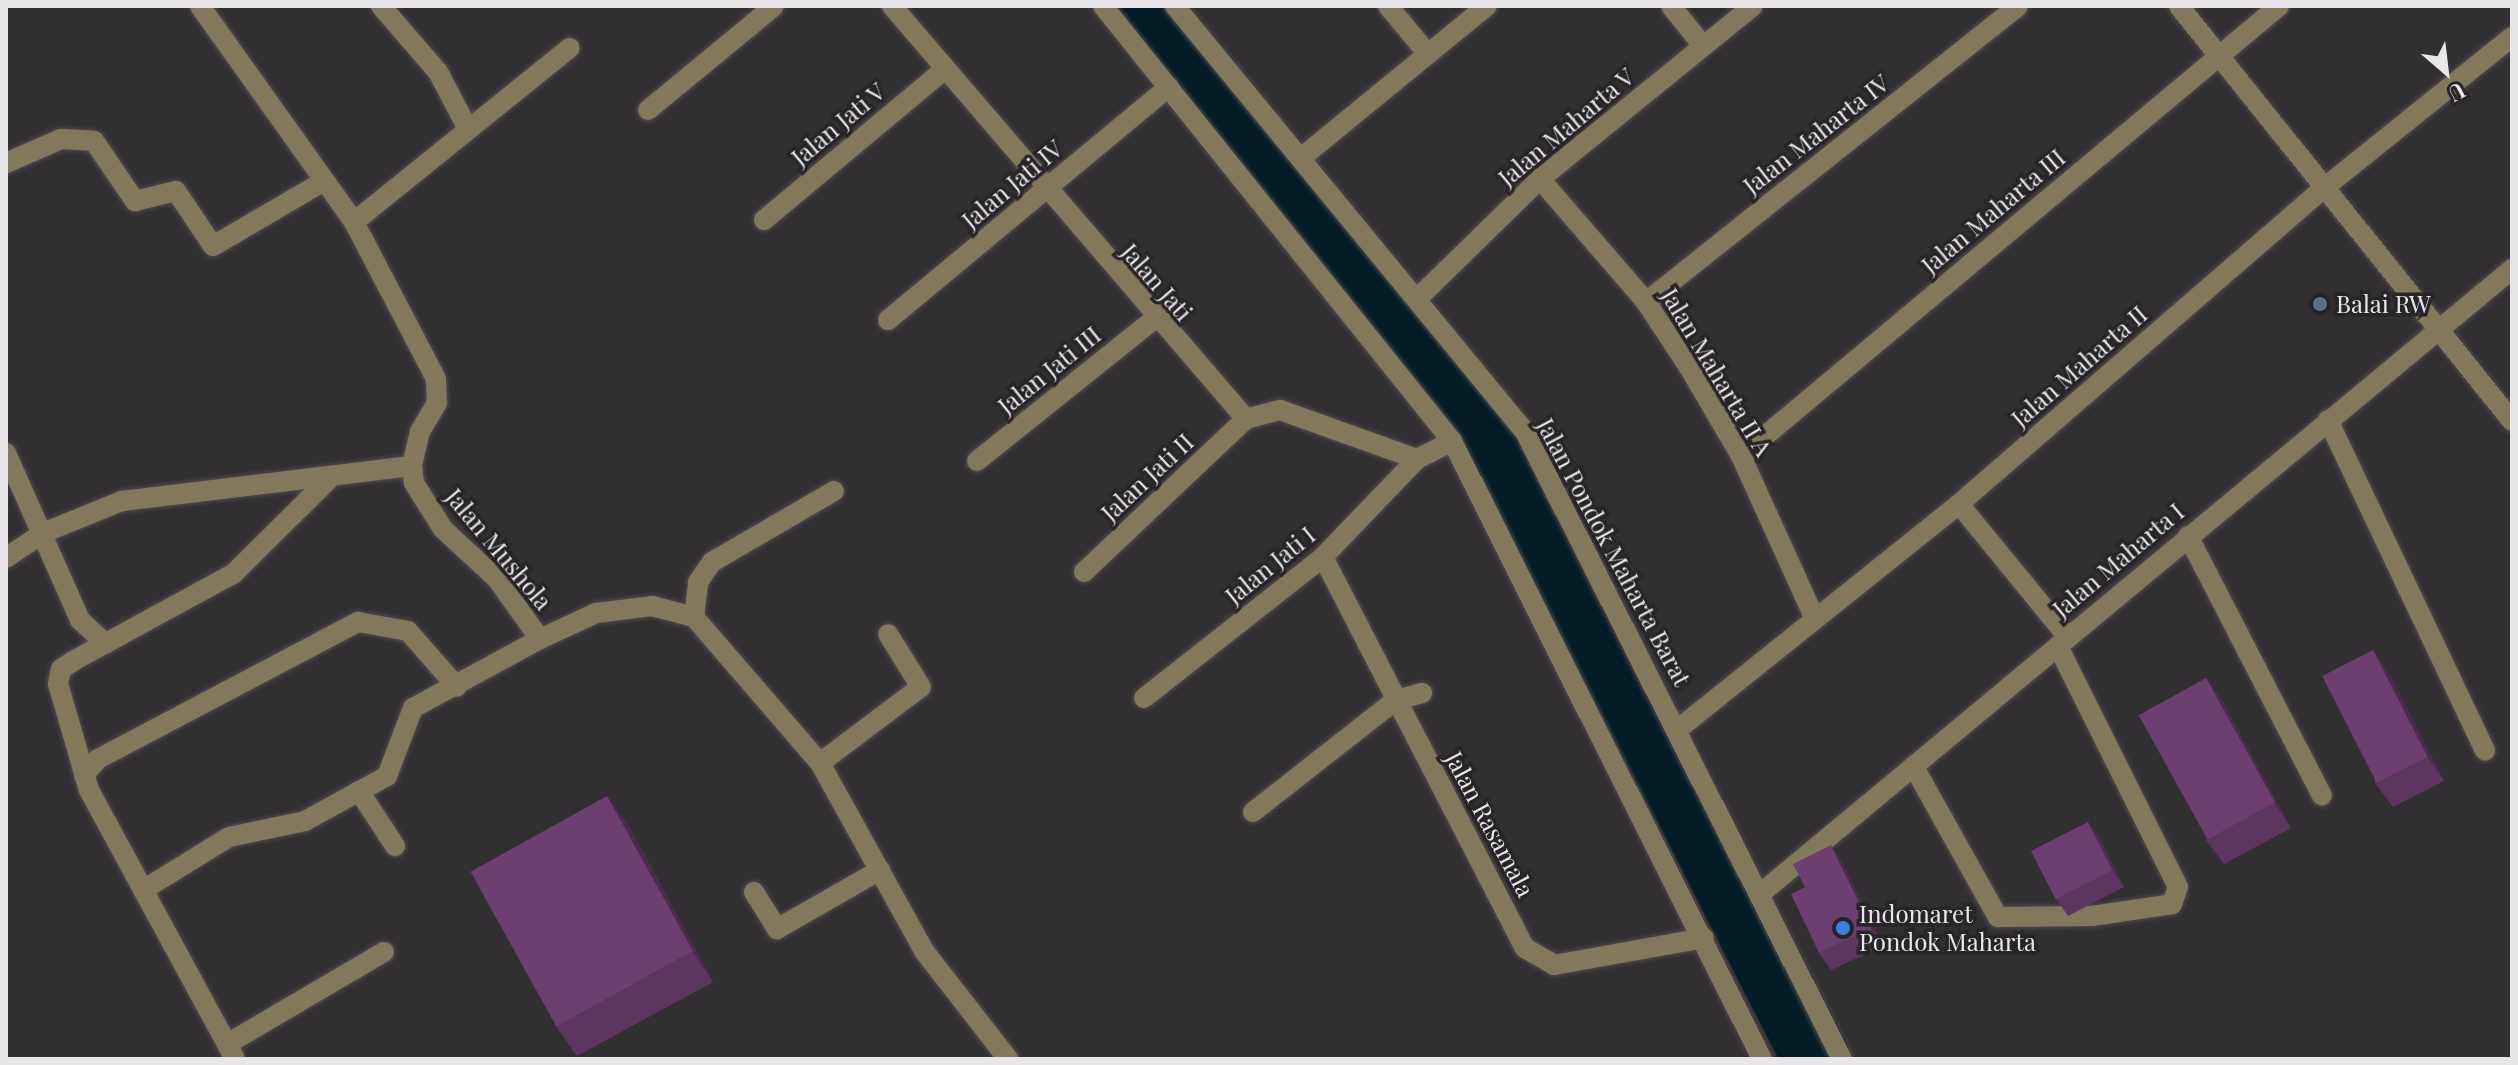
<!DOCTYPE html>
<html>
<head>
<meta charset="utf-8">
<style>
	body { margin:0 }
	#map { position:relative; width:2518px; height:1065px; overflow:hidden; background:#322f32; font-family:"Playfair Display",serif }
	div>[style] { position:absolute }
	.river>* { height:68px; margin:-34px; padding:0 34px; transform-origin:34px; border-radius:34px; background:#031c26 }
	.roads { filter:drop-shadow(0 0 2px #4f4c4f) drop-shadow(0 0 2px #4f4c4f) }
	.minor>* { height:20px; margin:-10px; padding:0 10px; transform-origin:10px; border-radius:10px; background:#82795d }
	.wall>* { inset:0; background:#5d3660 }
	.shaded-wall>* { inset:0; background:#4c2c4e }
	.building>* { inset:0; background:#6c3f70; transform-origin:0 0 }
	.dots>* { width:22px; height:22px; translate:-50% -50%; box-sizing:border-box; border:4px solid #282528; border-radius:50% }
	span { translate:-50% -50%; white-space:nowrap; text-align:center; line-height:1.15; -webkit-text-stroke:7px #282528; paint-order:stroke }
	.street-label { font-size:24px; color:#e8e6e8 }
	.poi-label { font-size:24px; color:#e8e6e8 }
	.left { translate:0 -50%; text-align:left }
	.frame { position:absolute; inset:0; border:8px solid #e8e6e8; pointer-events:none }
	.north { position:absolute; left:2406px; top:32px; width:80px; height:80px; -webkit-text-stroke:6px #282528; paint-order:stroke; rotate:152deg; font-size:22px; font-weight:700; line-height:32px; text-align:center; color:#e8e6e8 }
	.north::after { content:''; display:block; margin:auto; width:28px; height:36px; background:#e8e6e8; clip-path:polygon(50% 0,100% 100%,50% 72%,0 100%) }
</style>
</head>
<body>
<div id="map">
	<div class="river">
		<i style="left:1145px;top:6px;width:550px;rotate:50.61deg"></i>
		<i style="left:1494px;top:431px;width:706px;rotate:62.78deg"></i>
	</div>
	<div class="roads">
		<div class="minor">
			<i style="left:200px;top:6px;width:265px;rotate:54.5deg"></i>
			<i style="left:354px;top:222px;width:177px;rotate:62.4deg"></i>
			<i style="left:436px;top:379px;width:24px;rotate:88deg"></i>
			<i style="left:437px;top:403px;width:33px;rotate:121deg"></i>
			<i style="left:420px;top:431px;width:36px;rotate:103deg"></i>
			<i style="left:412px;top:466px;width:17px;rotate:83deg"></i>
			<i style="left:414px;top:483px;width:54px;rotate:57.8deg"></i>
			<i style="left:443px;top:529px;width:74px;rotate:42.8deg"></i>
			<i style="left:497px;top:579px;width:74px;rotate:54.4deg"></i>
			<i style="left:540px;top:639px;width:62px;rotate:-24.9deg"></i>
			<i style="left:596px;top:613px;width:56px;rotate:-7.1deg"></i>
			<i style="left:652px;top:606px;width:43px;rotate:14.7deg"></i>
			<i style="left:694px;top:617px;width:193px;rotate:49.2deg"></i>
			<i style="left:820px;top:763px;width:215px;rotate:61deg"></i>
			<i style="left:924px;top:951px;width:137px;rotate:52.1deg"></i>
			<i style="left:381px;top:6px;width:87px;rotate:49.2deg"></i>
			<i style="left:438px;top:72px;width:62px;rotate:62.2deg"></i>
			<i style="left:892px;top:6px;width:544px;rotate:49.4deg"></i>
			<i style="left:1103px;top:6px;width:558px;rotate:51.26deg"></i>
			<i style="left:1452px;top:441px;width:691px;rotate:63.36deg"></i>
			<i style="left:1175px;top:6px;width:551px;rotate:50.59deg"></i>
			<i style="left:1525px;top:432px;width:703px;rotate:63.18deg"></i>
			<i style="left:1388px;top:6px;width:62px;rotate:50.2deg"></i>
			<i style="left:1671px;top:6px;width:51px;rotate:51.3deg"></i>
			<i style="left:2179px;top:6px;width:532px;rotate:51.26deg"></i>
			<i style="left:648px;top:110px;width:163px;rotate:-39.5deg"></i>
			<i style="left:1301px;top:158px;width:240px;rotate:-39.3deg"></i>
			<i style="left:6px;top:163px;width:60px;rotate:-23.6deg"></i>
			<i style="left:61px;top:139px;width:33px;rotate:3deg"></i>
			<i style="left:94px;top:141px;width:73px;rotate:55.7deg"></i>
			<i style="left:135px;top:201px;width:42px;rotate:-13.7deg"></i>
			<i style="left:176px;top:191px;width:66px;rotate:56.1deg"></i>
			<i style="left:213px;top:246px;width:125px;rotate:-30.3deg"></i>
			<i style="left:1540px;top:179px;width:162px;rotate:49.2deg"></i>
			<i style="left:1646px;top:302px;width:80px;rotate:56.7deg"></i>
			<i style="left:1690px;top:369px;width:101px;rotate:59.6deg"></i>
			<i style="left:1741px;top:456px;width:175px;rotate:65.6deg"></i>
			<i style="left:764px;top:220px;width:236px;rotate:-39.8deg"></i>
			<i style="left:354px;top:222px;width:277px;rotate:-38.9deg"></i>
			<i style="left:1420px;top:296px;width:168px;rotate:-44.3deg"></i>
			<i style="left:1540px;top:179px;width:274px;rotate:-39.1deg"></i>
			<i style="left:1646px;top:302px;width:475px;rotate:-38.5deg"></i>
			<i style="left:888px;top:320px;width:365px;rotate:-39.7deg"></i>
			<i style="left:2328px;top:420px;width:366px;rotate:64.6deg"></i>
			<i style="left:6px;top:453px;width:183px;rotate:66.1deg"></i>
			<i style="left:80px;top:620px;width:35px;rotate:43deg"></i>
			<i style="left:1741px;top:456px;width:701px;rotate:-39.91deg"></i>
			<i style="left:977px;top:461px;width:226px;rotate:-38.7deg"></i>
			<i style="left:1959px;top:504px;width:171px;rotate:50.7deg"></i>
			<i style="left:2188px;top:536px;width:292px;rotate:62.7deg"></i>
			<i style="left:1323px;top:557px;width:440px;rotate:62.7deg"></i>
			<i style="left:1525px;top:948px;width:34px;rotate:30deg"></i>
			<i style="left:1554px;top:965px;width:152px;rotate:-10.2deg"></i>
			<i style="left:6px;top:558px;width:45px;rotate:-34deg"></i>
			<i style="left:43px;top:533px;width:85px;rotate:-22.1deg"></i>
			<i style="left:122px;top:501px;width:292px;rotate:-6.9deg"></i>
			<i style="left:1084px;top:572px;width:223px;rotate:-43.4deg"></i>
			<i style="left:1246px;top:419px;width:35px;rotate:-15deg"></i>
			<i style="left:1280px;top:410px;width:145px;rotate:19.7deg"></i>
			<i style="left:1417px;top:459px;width:39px;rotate:-27deg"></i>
			<i style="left:694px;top:617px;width:35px;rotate:-83deg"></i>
			<i style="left:698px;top:582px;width:24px;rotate:-55deg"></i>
			<i style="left:712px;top:562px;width:141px;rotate:-30.2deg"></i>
			<i style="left:1144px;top:698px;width:228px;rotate:-38.2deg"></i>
			<i style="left:1323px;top:557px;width:136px;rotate:-46.2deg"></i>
			<i style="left:1677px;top:730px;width:361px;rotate:-38.7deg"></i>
			<i style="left:1959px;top:504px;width:483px;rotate:-40.9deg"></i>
			<i style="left:2324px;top:188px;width:241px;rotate:-38.8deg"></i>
			<i style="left:820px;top:763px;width:126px;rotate:-37deg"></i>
			<i style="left:921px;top:687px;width:62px;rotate:-121.9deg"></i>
			<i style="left:1914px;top:767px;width:172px;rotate:60.8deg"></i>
			<i style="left:1998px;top:917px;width:94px;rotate:-0.6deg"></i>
			<i style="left:2092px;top:916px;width:81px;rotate:-8.5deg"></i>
			<i style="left:2172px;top:904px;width:18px;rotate:-71deg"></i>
			<i style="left:2178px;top:887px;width:269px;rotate:-116.5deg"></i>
			<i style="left:84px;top:775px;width:21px;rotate:-49deg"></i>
			<i style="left:98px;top:759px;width:294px;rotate:-27.8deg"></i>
			<i style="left:358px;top:622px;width:51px;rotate:10.2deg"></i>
			<i style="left:408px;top:631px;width:74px;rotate:48.8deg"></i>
			<i style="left:359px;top:791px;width:66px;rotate:56.8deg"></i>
			<i style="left:1253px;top:812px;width:182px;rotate:-38.1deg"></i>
			<i style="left:1396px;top:700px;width:27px;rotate:-15deg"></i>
			<i style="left:143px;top:890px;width:101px;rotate:-31.6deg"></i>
			<i style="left:229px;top:837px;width:78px;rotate:-11.9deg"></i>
			<i style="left:305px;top:821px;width:94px;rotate:-28.8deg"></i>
			<i style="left:387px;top:776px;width:73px;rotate:-69.1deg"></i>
			<i style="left:413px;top:708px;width:145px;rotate:-28.5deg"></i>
			<i style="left:754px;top:892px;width:44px;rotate:58.1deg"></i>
			<i style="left:777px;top:929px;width:119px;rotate:-29.8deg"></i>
			<i style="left:1760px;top:894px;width:978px;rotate:-39.73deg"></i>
			<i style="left:227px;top:1044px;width:182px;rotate:-30.4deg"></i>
			<i style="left:235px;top:1059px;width:306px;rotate:-118.5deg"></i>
			<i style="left:89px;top:790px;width:110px;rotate:-106.3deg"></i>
			<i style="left:58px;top:684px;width:15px;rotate:-79deg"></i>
			<i style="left:61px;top:669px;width:17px;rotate:-33deg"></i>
			<i style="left:75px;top:660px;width:180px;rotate:-28.6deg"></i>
			<i style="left:233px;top:574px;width:139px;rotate:-44.7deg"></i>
		</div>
	</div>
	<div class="wall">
		<i style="clip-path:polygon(2373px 650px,2390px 675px,2444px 781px,2393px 807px,2375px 783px)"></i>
		<i style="clip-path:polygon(2206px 678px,2223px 702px,2291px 828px,2224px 864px,2206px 840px)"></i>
		<i style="clip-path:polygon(629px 826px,713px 982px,577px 1056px,555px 1025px)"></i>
		<i style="clip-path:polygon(2100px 839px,2124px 887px,2068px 916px,2056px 899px)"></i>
		<i style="clip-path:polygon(1843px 863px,1883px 946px,1831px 970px,1819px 953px,1805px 887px)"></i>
	</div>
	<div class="shaded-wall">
		<i style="clip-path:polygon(2373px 650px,2390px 675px,2444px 781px,2427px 757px)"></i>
		<i style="clip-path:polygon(2206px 678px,2223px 702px,2291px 828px,2274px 803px)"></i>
		<i style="clip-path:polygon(607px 796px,629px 826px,713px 982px,692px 951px)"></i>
		<i style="clip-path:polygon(2088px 822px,2100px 839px,2124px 887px,2112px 870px)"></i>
		<i style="clip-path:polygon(1831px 845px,1843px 863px,1883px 946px,1871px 928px)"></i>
	</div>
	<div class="building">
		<i style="left:2373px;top:650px;width:120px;height:57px;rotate:63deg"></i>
		<i style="left:2206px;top:678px;width:142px;height:77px;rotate:61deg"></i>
		<i style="left:607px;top:796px;width:177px;height:156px;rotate:61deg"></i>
		<i style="left:2088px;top:822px;width:54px;height:64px;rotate:63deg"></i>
		<i style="clip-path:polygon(1831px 845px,1871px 928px,1819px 953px,1791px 894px,1805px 887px,1793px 864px)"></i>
	</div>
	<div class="dots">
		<i style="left:2320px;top:304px;background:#5c6f8a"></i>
		<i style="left:1843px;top:928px;background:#3f7fe0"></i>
	</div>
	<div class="street-label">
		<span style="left:838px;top:124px;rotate:-40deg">Jalan Jati V</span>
		<span style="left:1566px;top:127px;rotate:-40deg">Jalan Maharta V</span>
		<span style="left:1816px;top:134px;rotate:-38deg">Jalan Maharta IV</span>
		<span style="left:1012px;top:184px;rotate:-40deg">Jalan Jati IV</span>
		<span style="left:1993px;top:211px;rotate:-40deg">Jalan Maharta III</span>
		<span style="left:1157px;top:282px;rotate:49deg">Jalan Jati</span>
		<span style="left:2079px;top:366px;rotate:-41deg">Jalan Maharta II</span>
		<span style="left:1049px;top:370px;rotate:-39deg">Jalan Jati III</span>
		<span style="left:1717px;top:372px;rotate:59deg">Jalan Maharta II A</span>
		<span style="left:1147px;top:477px;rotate:-43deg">Jalan Jati II</span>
		<span style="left:499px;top:549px;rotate:50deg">Jalan Mushola</span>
		<span style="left:1614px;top:552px;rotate:62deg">Jalan Pondok Maharta Barat</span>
		<span style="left:2118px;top:560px;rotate:-40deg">Jalan Maharta I</span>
		<span style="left:1270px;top:565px;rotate:-39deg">Jalan Jati I</span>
		<span style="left:1490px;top:824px;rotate:62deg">Jalan Rasamala</span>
	</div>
	<div class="poi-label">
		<span class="left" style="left:2336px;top:304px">Balai RW</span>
		<span class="left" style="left:1859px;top:928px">Indomaret<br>Pondok Maharta</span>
	</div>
	<div class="frame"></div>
	<div class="north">U</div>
</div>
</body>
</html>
